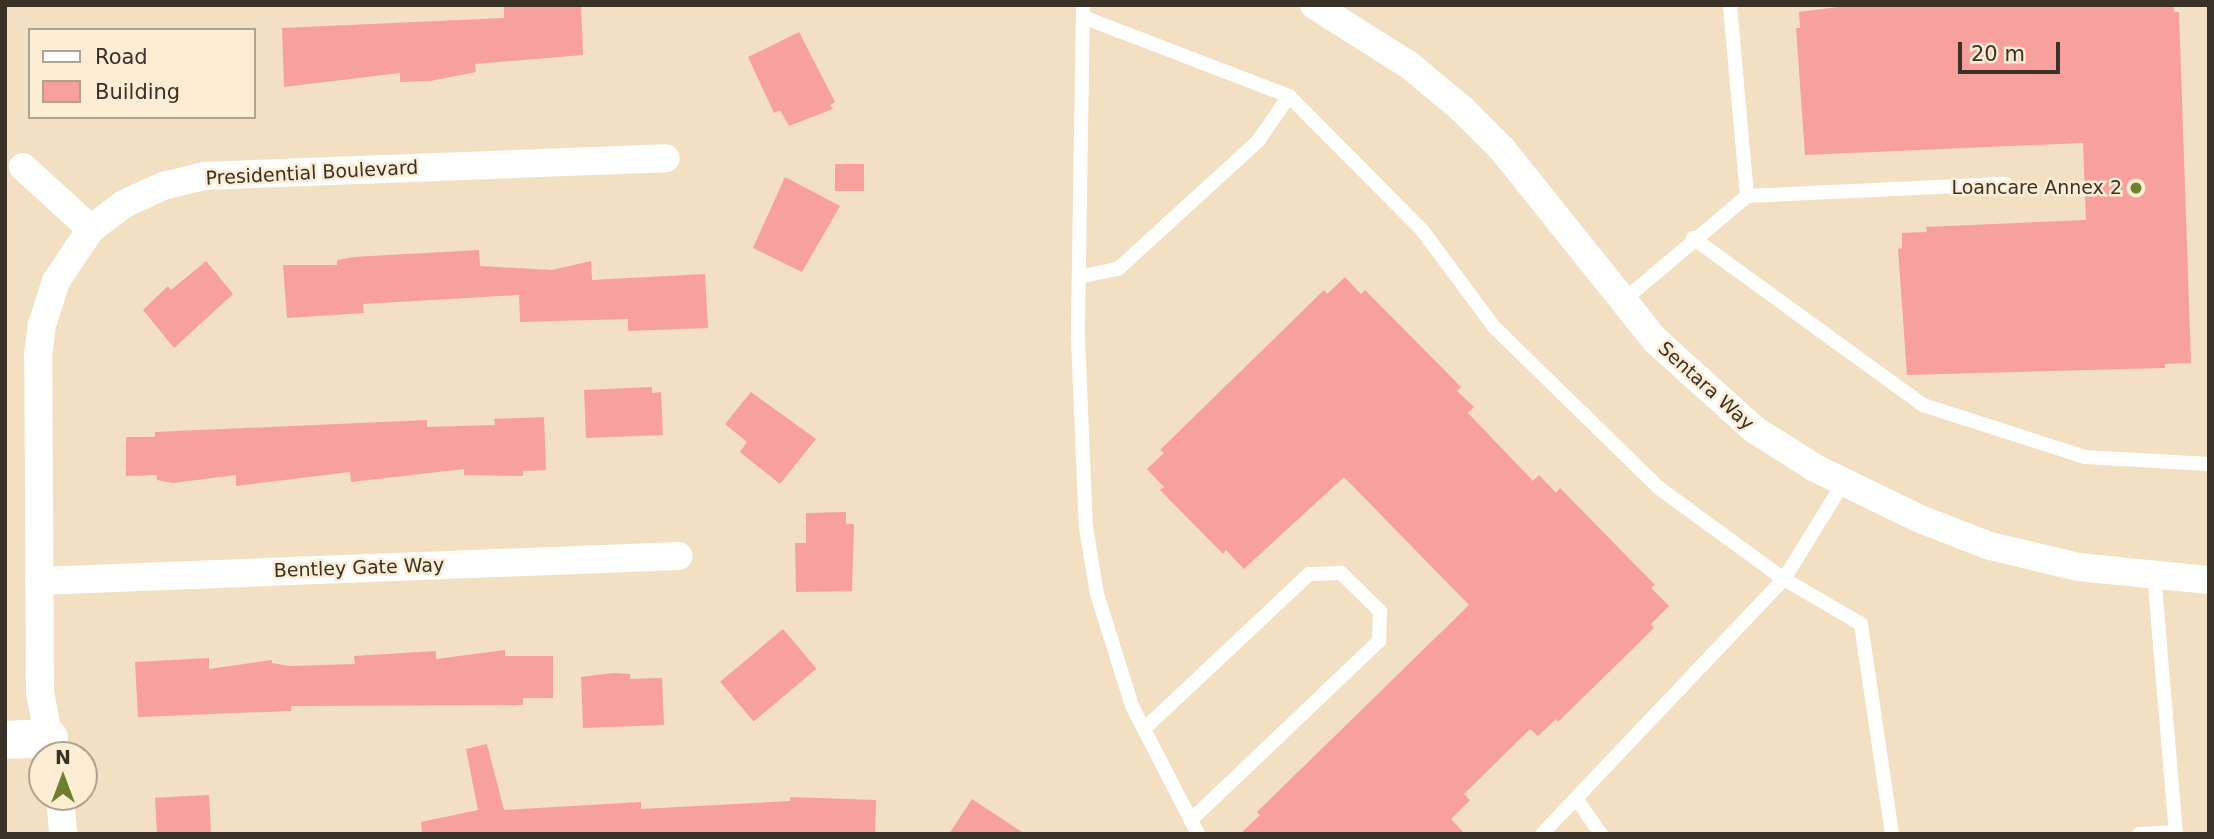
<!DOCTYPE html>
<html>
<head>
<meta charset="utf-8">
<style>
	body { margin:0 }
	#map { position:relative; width:2214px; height:839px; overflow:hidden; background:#f3dfc1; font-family:"DejaVu Sans",sans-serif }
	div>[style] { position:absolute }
	.building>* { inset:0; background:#f8a09e; transform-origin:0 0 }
	.lane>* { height:14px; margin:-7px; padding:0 7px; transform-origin:7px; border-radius:7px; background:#fff }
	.street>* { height:28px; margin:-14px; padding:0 14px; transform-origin:14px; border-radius:14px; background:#fff }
	.secondary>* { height:38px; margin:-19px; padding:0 19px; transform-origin:19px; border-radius:19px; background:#fff }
	.dots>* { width:19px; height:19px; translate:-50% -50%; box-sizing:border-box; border:4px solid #fdedd5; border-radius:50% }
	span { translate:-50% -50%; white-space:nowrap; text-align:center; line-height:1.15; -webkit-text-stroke:5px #fdedd5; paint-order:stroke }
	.street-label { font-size:19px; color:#3a3226 }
	.poi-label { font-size:19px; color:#3a3226 }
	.right { translate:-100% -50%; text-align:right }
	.frame { position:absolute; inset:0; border:7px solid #3a3226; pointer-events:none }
	.legend { position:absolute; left:28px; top:28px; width:228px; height:91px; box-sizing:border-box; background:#fdedd5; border:2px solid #afa28f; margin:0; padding:9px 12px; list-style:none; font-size:21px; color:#3a3226 }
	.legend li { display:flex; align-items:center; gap:14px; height:35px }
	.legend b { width:35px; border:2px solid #afa28f }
	.north { position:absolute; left:28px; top:741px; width:70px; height:70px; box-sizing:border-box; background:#fdedd5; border:2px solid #afa28f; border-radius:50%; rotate:0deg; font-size:19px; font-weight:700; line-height:28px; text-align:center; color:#3a3226 }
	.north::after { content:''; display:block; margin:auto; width:24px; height:32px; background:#6f7f2e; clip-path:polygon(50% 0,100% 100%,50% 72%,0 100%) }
	.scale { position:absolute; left:1958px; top:42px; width:102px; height:32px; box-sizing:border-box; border:4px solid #3a3226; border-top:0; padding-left:9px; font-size:21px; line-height:24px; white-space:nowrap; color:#3a3226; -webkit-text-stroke:5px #fdedd5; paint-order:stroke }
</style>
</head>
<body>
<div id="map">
	<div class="building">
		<i style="clip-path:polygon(504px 5px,581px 5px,583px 55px,475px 64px,476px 72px,430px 81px,400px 82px,400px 73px,284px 87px,282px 28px,504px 18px)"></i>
		<i style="clip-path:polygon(1853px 5px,2174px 5px,2174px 12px,2179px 12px,2191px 363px,2165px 364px,2165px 368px,1907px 375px,1898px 249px,1902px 248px,1902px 233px,1927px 232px,1926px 227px,2086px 220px,2083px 143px,1805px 155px,1796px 28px,1800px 28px,1799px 12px)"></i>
		<i style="clip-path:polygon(799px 32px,835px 102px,830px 105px,833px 109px,789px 126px,780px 110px,774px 113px,748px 57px)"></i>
		<i style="left:835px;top:164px;width:29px;height:27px"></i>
		<i style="clip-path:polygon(785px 177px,840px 206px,802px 272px,753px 248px)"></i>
		<i style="clip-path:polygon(479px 250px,480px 266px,552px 270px,591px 261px,592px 280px,705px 274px,708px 328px,628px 331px,628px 319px,520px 322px,519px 295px,363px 304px,364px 313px,287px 318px,283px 265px,337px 265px,337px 260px,353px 257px)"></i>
		<i style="clip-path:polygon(206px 261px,233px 294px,174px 348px,143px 310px,168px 286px,171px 290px)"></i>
		<i style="clip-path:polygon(1345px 277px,1361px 294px,1365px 290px,1461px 387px,1457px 391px,1474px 407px,1468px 413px,1533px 481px,1539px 475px,1556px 493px,1560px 488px,1655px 585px,1651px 588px,1669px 606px,1651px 624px,1654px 628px,1558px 722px,1556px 719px,1538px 736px,1530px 729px,1464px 794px,1470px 800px,1451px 819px,1465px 834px,1240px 834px,1260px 815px,1257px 812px,1469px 605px,1344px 477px,1244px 569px,1226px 550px,1223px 554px,1160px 490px,1164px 487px,1147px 469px,1164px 453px,1160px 450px,1324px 290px,1327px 294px)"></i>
		<i style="clip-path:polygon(652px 387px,652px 393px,661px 392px,663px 435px,586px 438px,584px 390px)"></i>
		<i style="clip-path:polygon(751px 392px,816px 439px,780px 484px,740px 452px,747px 442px,725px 424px)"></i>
		<i style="clip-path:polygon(544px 417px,546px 470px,523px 471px,523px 476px,464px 475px,464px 469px,351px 482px,350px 472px,236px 486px,236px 475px,173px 483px,157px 480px,157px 475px,126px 476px,126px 437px,155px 437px,155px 432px,427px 420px,427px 427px,495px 425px,494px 419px)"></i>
		<i style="clip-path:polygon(846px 512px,846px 524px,854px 524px,852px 591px,796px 592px,795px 543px,806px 543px,806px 513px)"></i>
		<i style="left:783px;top:629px;width:52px;height:82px;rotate:50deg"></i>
		<i style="clip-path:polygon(505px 650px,505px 656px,553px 656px,553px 698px,523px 698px,523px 705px,291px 706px,291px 711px,138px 717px,135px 662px,209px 658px,209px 669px,272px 660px,272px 663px,289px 666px,355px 664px,354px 656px,436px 651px,436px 659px)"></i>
		<i style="clip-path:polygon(613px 673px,630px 674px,630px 679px,662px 678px,664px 725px,583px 728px,581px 677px)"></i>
		<i style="clip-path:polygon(487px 744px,504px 810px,641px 802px,641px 809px,790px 801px,790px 797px,876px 800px,875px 834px,422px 834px,421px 822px,478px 810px,466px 749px)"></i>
		<i style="left:209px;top:795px;width:39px;height:54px;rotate:87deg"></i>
		<i style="clip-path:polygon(972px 799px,1025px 834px,949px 834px)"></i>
	</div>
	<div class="lane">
		<i style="left:1083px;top:5px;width:334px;rotate:90.9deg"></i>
		<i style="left:1078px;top:339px;width:188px;rotate:87.6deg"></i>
		<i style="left:1086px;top:527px;width:68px;rotate:80.7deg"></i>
		<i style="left:1097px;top:594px;width:117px;rotate:72.6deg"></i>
		<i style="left:1132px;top:706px;width:144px;rotate:62.7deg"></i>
		<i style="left:1083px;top:17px;width:221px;rotate:21deg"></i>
		<i style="left:1289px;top:96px;width:189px;rotate:45.2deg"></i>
		<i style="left:1422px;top:230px;width:121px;rotate:53.4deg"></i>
		<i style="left:1494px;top:327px;width:231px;rotate:44.3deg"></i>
		<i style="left:1659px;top:488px;width:155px;rotate:36.1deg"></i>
		<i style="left:1784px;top:579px;width:89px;rotate:30.3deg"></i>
		<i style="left:1861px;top:624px;width:212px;rotate:81.6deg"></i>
		<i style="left:1747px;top:196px;width:259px;rotate:-2.7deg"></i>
		<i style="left:1693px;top:238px;width:284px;rotate:36deg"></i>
		<i style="left:1923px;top:405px;width:170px;rotate:17.8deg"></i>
		<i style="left:2085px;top:457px;width:124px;rotate:3.2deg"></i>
		<i style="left:1079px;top:277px;width:40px;rotate:-12deg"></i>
		<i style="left:1118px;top:269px;width:190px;rotate:-42.4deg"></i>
		<i style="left:1258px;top:141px;width:55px;rotate:-55.4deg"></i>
		<i style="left:1624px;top:300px;width:161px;rotate:-40.2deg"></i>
		<i style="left:1747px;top:196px;width:192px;rotate:-95.1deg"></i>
		<i style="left:2154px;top:573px;width:262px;rotate:85.2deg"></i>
		<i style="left:1144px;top:729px;width:226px;rotate:-43.2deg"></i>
		<i style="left:1309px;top:574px;width:32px;rotate:-2deg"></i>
		<i style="left:1341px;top:573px;width:54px;rotate:44.3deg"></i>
		<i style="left:1380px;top:611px;width:30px;rotate:92deg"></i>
		<i style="left:1379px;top:641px;width:260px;rotate:136.4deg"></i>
		<i style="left:1577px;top:800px;width:42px;rotate:54.8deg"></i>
		<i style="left:1542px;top:834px;width:352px;rotate:-46.5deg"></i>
		<i style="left:1784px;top:579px;width:114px;rotate:-58.3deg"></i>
		<i style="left:2139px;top:834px;width:36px;rotate:-3deg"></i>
	</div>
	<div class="street">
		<i style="left:1314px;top:5px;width:112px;rotate:32.3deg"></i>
		<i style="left:1409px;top:65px;width:69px;rotate:39.7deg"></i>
		<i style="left:1462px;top:109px;width:57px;rotate:45deg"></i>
		<i style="left:1502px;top:149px;width:245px;rotate:51.3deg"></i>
		<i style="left:1655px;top:340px;width:135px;rotate:42deg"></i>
		<i style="left:1755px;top:430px;width:71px;rotate:32.3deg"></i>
		<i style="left:1815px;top:468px;width:117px;rotate:25.9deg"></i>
		<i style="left:1920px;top:519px;width:75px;rotate:21.1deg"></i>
		<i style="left:1990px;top:546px;width:90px;rotate:13.4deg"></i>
		<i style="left:2078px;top:567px;width:132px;rotate:5.7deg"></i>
		<i style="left:23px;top:167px;width:92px;rotate:42.4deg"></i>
		<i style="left:39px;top:581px;width:640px;rotate:-2.24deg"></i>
		<i style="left:52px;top:755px;width:64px;rotate:-100.8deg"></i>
		<i style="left:40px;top:692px;width:336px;rotate:-90.3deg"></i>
		<i style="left:38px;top:356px;width:31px;rotate:-83deg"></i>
		<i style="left:42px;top:325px;width:46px;rotate:-72.3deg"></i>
		<i style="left:56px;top:281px;width:63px;rotate:-56.1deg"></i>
		<i style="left:91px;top:229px;width:41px;rotate:-37.1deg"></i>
		<i style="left:124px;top:204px;width:43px;rotate:-24.8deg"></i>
		<i style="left:163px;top:186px;width:42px;rotate:-13.7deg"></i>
		<i style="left:204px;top:176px;width:462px;rotate:-2.2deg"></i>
		<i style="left:60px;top:797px;width:37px;rotate:85deg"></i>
	</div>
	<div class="secondary">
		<i style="left:5px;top:740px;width:44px;rotate:-2.6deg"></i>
	</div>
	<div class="dots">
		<i style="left:2136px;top:188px;background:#6f7f2e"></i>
	</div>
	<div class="street-label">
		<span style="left:312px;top:173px;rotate:-3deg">Presidential Boulevard</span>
		<span style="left:1706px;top:386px;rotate:42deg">Sentara Way</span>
		<span style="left:359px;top:568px;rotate:-2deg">Bentley Gate Way</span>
	</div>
	<div class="poi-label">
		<span class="right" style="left:2122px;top:188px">Loancare Annex 2</span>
	</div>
	<div class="frame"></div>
	<ul class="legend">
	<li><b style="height:9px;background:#fff"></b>Road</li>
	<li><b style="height:19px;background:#f8a09e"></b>Building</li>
	</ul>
	<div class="north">N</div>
	<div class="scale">20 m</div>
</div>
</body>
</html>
